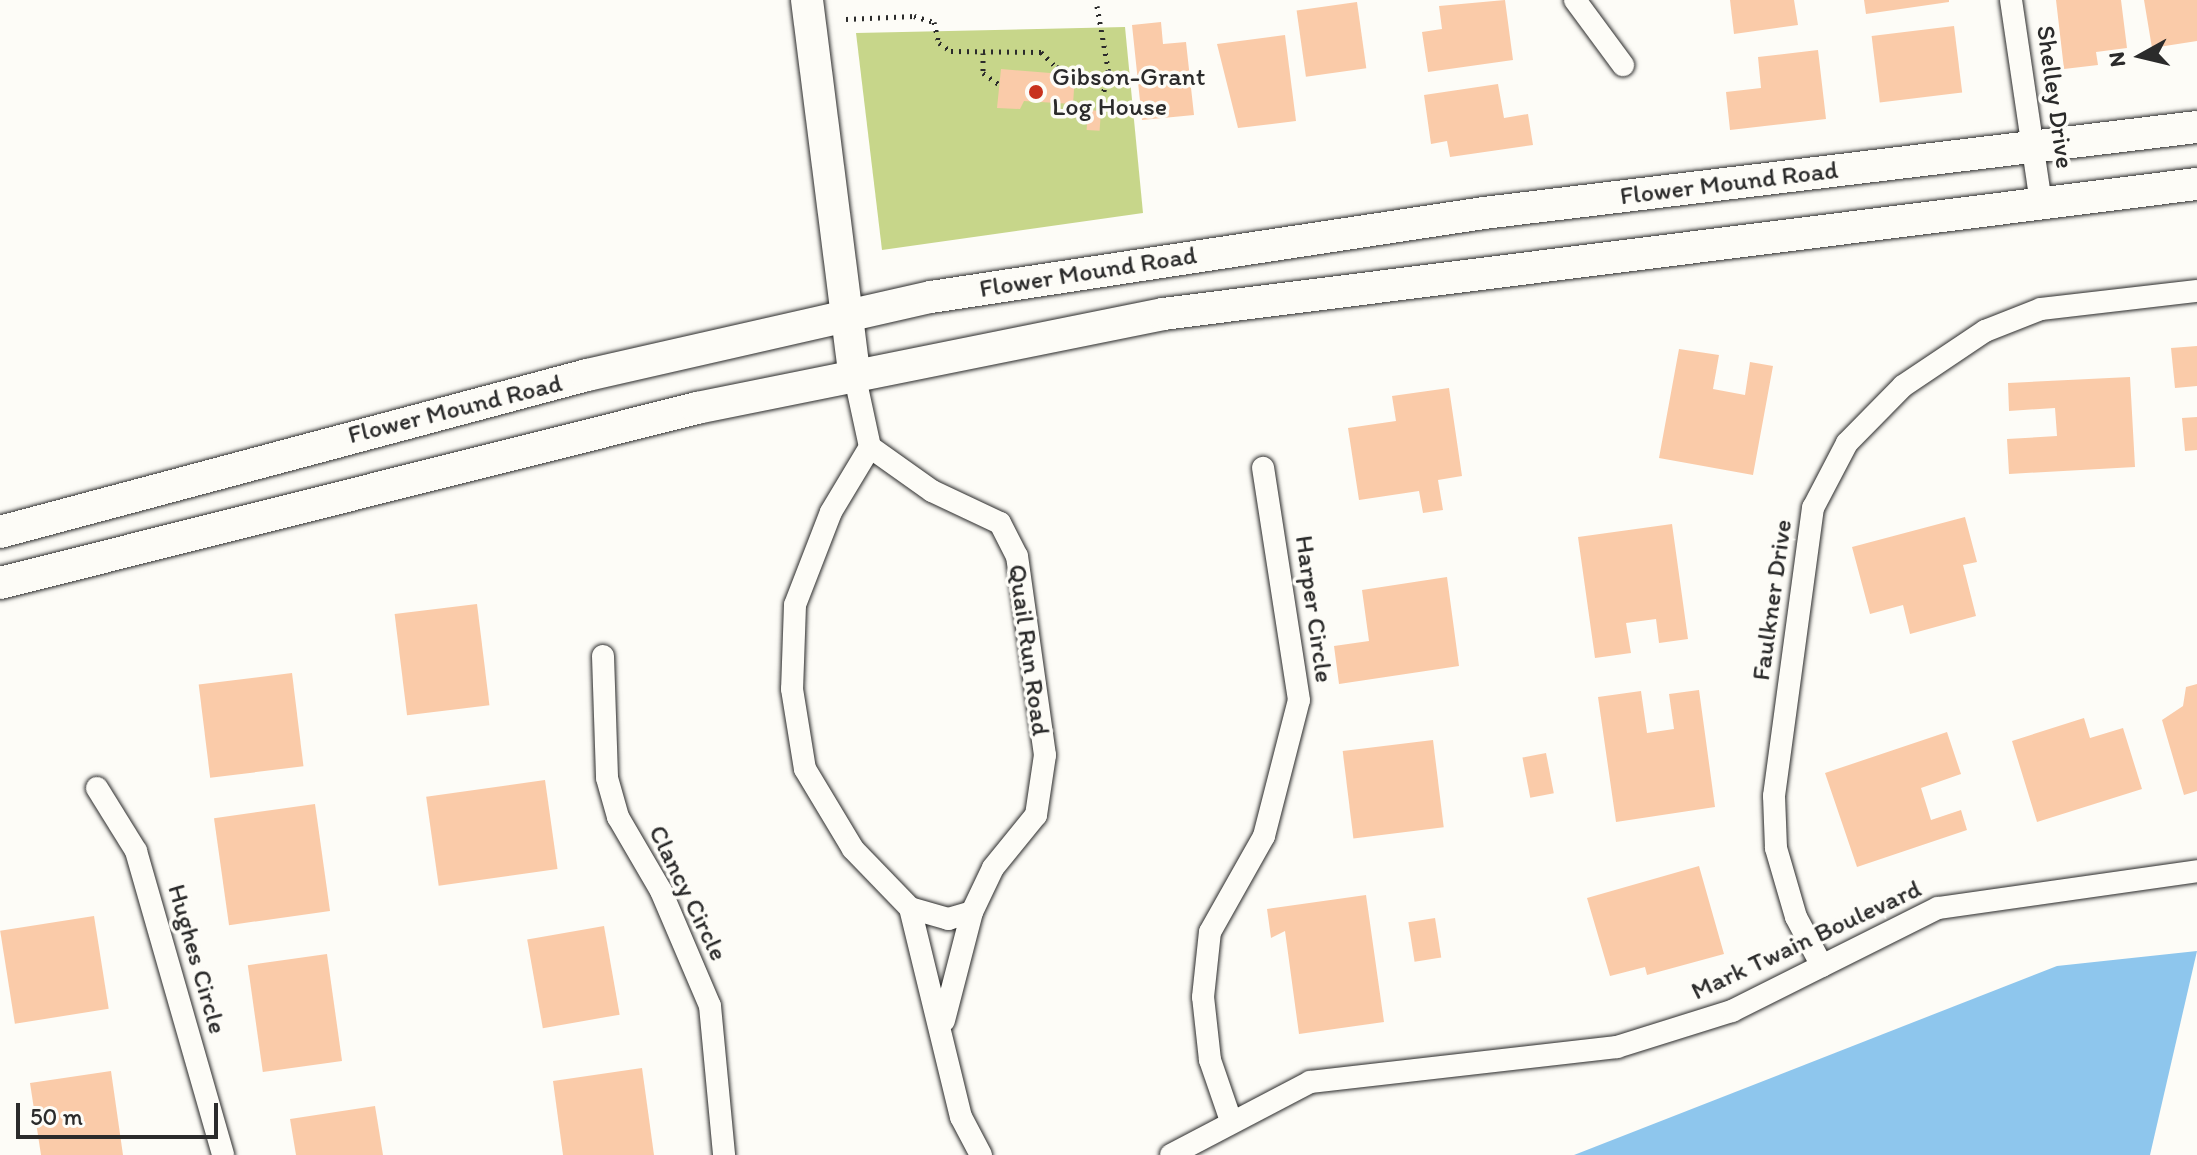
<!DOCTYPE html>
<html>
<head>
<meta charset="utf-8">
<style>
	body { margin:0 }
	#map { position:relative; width:2197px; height:1155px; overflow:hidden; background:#fdfcf7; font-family:Itim,sans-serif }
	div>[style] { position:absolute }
	.green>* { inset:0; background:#c7d68a }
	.water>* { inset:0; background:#8ec6ed }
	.building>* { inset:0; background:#facba9; transform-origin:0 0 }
	.path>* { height:5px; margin-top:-2.5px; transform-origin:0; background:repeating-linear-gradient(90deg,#2b2b2b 0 2px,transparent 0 8px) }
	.roads { filter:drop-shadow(0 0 2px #2b2b2b) drop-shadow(0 0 2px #2b2b2b) }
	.street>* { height:22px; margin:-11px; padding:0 11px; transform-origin:11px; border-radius:11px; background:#fdfcf7 }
	.secondary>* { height:32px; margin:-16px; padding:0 16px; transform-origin:16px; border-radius:16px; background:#fdfcf7 }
	.dots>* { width:22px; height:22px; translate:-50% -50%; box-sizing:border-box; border:4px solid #fdfcf7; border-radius:50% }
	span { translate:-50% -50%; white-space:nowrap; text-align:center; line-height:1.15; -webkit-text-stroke:7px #fdfcf7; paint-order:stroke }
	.poi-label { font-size:26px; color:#2b2b2b }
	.left { translate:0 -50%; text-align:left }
	.street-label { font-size:26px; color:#2b2b2b }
	.north { position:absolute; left:2101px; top:16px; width:80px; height:80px; -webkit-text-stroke:6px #fdfcf7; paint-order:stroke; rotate:262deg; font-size:22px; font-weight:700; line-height:32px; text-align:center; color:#2b2b2b }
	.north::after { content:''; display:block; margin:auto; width:28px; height:36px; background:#2b2b2b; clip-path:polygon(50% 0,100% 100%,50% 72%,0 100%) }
	.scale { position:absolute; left:16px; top:1103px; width:202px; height:36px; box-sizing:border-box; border:4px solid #2b2b2b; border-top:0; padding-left:10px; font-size:24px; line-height:28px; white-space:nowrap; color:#2b2b2b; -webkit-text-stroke:6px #fdfcf7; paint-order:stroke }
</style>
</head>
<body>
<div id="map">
	<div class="green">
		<i style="clip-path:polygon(1125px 27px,1143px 213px,882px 250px,856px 33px)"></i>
	</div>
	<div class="water">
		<i style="clip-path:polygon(2197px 951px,2150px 1155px,1574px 1155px,2057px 966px)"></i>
	</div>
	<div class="building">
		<i style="clip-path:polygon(1505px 0,1513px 60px,1428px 72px,1422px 32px,1442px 29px,1439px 6px)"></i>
		<i style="clip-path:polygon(1730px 0,1794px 0,1798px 25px,1734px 34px)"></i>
		<i style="clip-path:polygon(1864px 0,1949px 0,1949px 2px,1866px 14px)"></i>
		<i style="clip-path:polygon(2056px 0,2121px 0,2127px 48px,2096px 52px,2098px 65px,2064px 69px)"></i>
		<i style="clip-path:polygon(2144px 0,2197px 0,2197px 41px,2152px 48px)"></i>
		<i style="left:1357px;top:2px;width:67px;height:61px;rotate:82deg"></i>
		<i style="clip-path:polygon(1161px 22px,1163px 44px,1186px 42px,1194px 115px,1142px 120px,1132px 25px)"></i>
		<i style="left:1954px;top:26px;width:67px;height:83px;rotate:83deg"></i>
		<i style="clip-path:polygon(1285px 35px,1296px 121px,1238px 128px,1217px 44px)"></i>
		<i style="clip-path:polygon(1818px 50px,1826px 119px,1730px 130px,1726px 92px,1761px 88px,1758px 57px)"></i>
		<i style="clip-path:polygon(1001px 69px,1075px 75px,1073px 104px,1024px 101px,1020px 109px,997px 108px)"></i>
		<i style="clip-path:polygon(1498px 84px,1504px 118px,1528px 114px,1533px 145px,1450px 157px,1447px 141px,1431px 144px,1424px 95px)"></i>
		<i style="left:1088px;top:110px;width:13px;height:20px;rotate:4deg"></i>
		<i style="clip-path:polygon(2197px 346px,2197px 386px,2175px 388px,2171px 348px)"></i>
		<i style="clip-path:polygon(1679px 349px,1719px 355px,1713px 389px,1745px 395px,1750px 362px,1773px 366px,1753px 475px,1659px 458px)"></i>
		<i style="clip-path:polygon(2130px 377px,2135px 467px,2009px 474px,2007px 439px,2057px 436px,2055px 408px,2009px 411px,2008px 383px)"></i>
		<i style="clip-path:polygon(1449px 388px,1462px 476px,1438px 480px,1443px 510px,1423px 513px,1419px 491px,1359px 500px,1348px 428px,1396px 421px,1392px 396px)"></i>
		<i style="clip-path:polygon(2197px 417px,2197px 450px,2185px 451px,2182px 418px)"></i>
		<i style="clip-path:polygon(1965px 517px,1977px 562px,1963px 565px,1976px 616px,1910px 634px,1903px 605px,1870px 614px,1852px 547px)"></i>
		<i style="clip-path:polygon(1672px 524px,1688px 639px,1659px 643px,1656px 619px,1626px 623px,1631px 653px,1595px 658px,1578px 537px)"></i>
		<i style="clip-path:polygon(1447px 577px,1459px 666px,1339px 684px,1334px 646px,1369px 641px,1362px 590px)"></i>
		<i style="left:477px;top:604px;width:102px;height:83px;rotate:83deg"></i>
		<i style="left:292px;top:673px;width:94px;height:94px;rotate:83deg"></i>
		<i style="clip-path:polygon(2197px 684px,2197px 791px,2184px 795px,2162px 720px,2183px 706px,2186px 687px)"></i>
		<i style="clip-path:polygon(1699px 690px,1715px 807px,1616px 822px,1598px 697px,1641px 691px,1647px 733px,1674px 729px,1669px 694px)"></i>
		<i style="clip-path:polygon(2084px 718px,2090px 738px,2123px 728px,2142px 789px,2037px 822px,2012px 741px)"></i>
		<i style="clip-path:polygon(1947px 732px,1961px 774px,1921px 788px,1931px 820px,1961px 810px,1967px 830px,1857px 867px,1825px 773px)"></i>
		<i style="left:1433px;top:740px;width:88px;height:91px;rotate:83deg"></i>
		<i style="left:1546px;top:753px;width:41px;height:24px;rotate:79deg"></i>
		<i style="left:545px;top:780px;width:90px;height:120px;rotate:82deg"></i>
		<i style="left:315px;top:804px;width:108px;height:102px;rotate:82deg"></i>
		<i style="clip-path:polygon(1699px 866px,1724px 954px,1647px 975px,1645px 967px,1610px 976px,1587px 898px)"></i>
		<i style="clip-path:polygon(1366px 895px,1384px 1022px,1299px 1034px,1285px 931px,1271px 938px,1267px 909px)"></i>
		<i style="left:94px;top:916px;width:94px;height:95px;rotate:81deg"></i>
		<i style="left:1435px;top:918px;width:40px;height:27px;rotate:81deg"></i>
		<i style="left:604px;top:926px;width:90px;height:78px;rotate:80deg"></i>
		<i style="left:327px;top:954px;width:108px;height:80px;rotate:82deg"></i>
		<i style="clip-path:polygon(642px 1068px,654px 1155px,563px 1155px,553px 1081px)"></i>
		<i style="clip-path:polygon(111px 1071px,123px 1155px,41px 1155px,30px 1083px)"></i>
		<i style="clip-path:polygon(375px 1106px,383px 1155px,296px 1155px,290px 1119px)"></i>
	</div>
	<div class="path">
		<i style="left:1097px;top:6px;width:69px;rotate:80deg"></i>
		<i style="left:1109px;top:74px;width:37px;rotate:107deg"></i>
		<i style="left:846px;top:19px;width:68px;rotate:-2.5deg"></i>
		<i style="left:914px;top:16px;width:21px;rotate:17deg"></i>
		<i style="left:934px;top:22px;width:22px;rotate:77deg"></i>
		<i style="left:939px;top:43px;width:14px;rotate:34deg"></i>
		<i style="left:951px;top:51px;width:90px;rotate:0.6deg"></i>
		<i style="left:1041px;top:52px;width:21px;rotate:45deg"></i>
		<i style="left:1056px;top:67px;width:34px;rotate:15deg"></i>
		<i style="left:983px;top:53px;width:20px;rotate:90deg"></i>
		<i style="left:983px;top:73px;width:19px;rotate:35deg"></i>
		<i style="left:1075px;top:75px;width:28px;rotate:18deg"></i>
	</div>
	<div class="roads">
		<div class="street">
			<i style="left:1575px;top:0;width:81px;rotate:53.6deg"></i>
			<i style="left:2011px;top:0;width:205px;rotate:81.6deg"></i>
			<i style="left:854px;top:373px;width:76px;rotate:77.8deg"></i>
			<i style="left:870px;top:447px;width:76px;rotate:121deg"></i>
			<i style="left:831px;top:512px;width:100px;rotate:111.2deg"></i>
			<i style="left:795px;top:605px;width:84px;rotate:92deg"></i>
			<i style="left:792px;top:689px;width:81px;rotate:80.8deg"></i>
			<i style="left:805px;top:769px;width:93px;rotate:59deg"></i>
			<i style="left:853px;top:849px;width:82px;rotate:46deg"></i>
			<i style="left:910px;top:908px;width:215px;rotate:76.3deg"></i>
			<i style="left:961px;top:1117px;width:43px;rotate:62.2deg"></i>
			<i style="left:870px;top:447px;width:76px;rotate:35.4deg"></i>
			<i style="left:932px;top:491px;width:75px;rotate:25.2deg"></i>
			<i style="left:1000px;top:523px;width:37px;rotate:63deg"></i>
			<i style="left:1017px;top:556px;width:201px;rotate:82deg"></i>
			<i style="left:1045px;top:755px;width:61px;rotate:98.5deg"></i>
			<i style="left:1036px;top:815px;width:68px;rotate:129.1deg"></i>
			<i style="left:993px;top:868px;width:49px;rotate:115.5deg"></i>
			<i style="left:972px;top:912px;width:112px;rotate:104.5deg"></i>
			<i style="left:603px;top:656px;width:122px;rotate:88.1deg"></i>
			<i style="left:607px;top:778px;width:41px;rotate:74.2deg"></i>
			<i style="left:618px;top:817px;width:86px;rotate:59.8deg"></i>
			<i style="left:661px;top:891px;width:125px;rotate:66.9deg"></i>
			<i style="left:710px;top:1006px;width:150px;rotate:84.6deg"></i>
			<i style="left:97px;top:788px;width:74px;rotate:58.2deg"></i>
			<i style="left:136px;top:851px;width:316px;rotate:74deg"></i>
			<i style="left:910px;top:908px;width:40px;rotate:16deg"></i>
			<i style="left:948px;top:919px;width:25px;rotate:-16deg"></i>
			<i style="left:1822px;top:966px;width:55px;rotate:-118deg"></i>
			<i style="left:1796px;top:917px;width:72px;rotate:-106.2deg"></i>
			<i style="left:1776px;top:848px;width:52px;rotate:-92.2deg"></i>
			<i style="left:1774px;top:796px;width:291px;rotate:-82.3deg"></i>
			<i style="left:1813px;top:508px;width:73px;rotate:-62.4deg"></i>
			<i style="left:1847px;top:443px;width:80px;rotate:-45.5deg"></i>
			<i style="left:1903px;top:386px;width:99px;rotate:-33.9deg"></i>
			<i style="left:1985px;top:331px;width:60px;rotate:-21.4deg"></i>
			<i style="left:2041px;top:309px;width:157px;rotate:-6.6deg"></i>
			<i style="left:1231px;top:1121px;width:65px;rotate:-109deg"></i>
			<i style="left:1210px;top:1060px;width:63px;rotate:-96.3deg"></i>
			<i style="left:1203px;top:997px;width:65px;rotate:-83.9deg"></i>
			<i style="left:1210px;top:932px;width:110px;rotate:-60.6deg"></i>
			<i style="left:1264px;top:836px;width:140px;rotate:-75.6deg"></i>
			<i style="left:1299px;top:700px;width:235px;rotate:-98.8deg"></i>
			<i style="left:1171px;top:1155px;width:157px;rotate:-27.7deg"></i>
			<i style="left:1310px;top:1082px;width:309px;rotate:-6.5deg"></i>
			<i style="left:1617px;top:1047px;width:121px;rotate:-17.4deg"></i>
			<i style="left:1732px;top:1011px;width:230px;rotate:-26.6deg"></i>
			<i style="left:1938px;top:908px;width:262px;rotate:-8.1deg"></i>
		</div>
		<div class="secondary">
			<i style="left:807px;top:0;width:376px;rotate:82.8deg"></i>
			<i style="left:0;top:532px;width:608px;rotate:-14.97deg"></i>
			<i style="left:587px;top:375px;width:353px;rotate:-12.8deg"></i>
			<i style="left:931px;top:297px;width:559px;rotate:-8.64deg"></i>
			<i style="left:1484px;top:213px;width:718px;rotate:-6.88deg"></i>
			<i style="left:0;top:583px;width:719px;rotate:-14.09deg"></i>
			<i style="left:697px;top:408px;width:475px;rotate:-11.4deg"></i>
			<i style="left:1163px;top:314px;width:1042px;rotate:-7.17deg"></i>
		</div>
	</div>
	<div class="dots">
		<i style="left:1036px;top:92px;background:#c8321e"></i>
	</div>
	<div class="poi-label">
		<span class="left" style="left:1052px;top:92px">Gibson-Grant<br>Log House</span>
	</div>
	<div class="street-label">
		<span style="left:2055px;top:97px;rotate:82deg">Shelley Drive</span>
		<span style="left:1729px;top:183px;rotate:-7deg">Flower Mound Road</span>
		<span style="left:1088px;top:272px;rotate:-9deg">Flower Mound Road</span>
		<span style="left:455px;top:409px;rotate:-14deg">Flower Mound Road</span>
		<span style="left:1772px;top:600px;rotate:-82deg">Faulkner Drive</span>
		<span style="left:1314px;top:609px;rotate:82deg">Harper Circle</span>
		<span style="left:1029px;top:650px;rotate:82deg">Quail Run Road</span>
		<span style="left:688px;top:893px;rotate:64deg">Clancy Circle</span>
		<span style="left:1806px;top:940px;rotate:-25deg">Mark Twain Boulevard</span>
		<span style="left:197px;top:959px;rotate:74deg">Hughes Circle</span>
	</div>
	<div class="north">N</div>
	<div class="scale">50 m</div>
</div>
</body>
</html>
